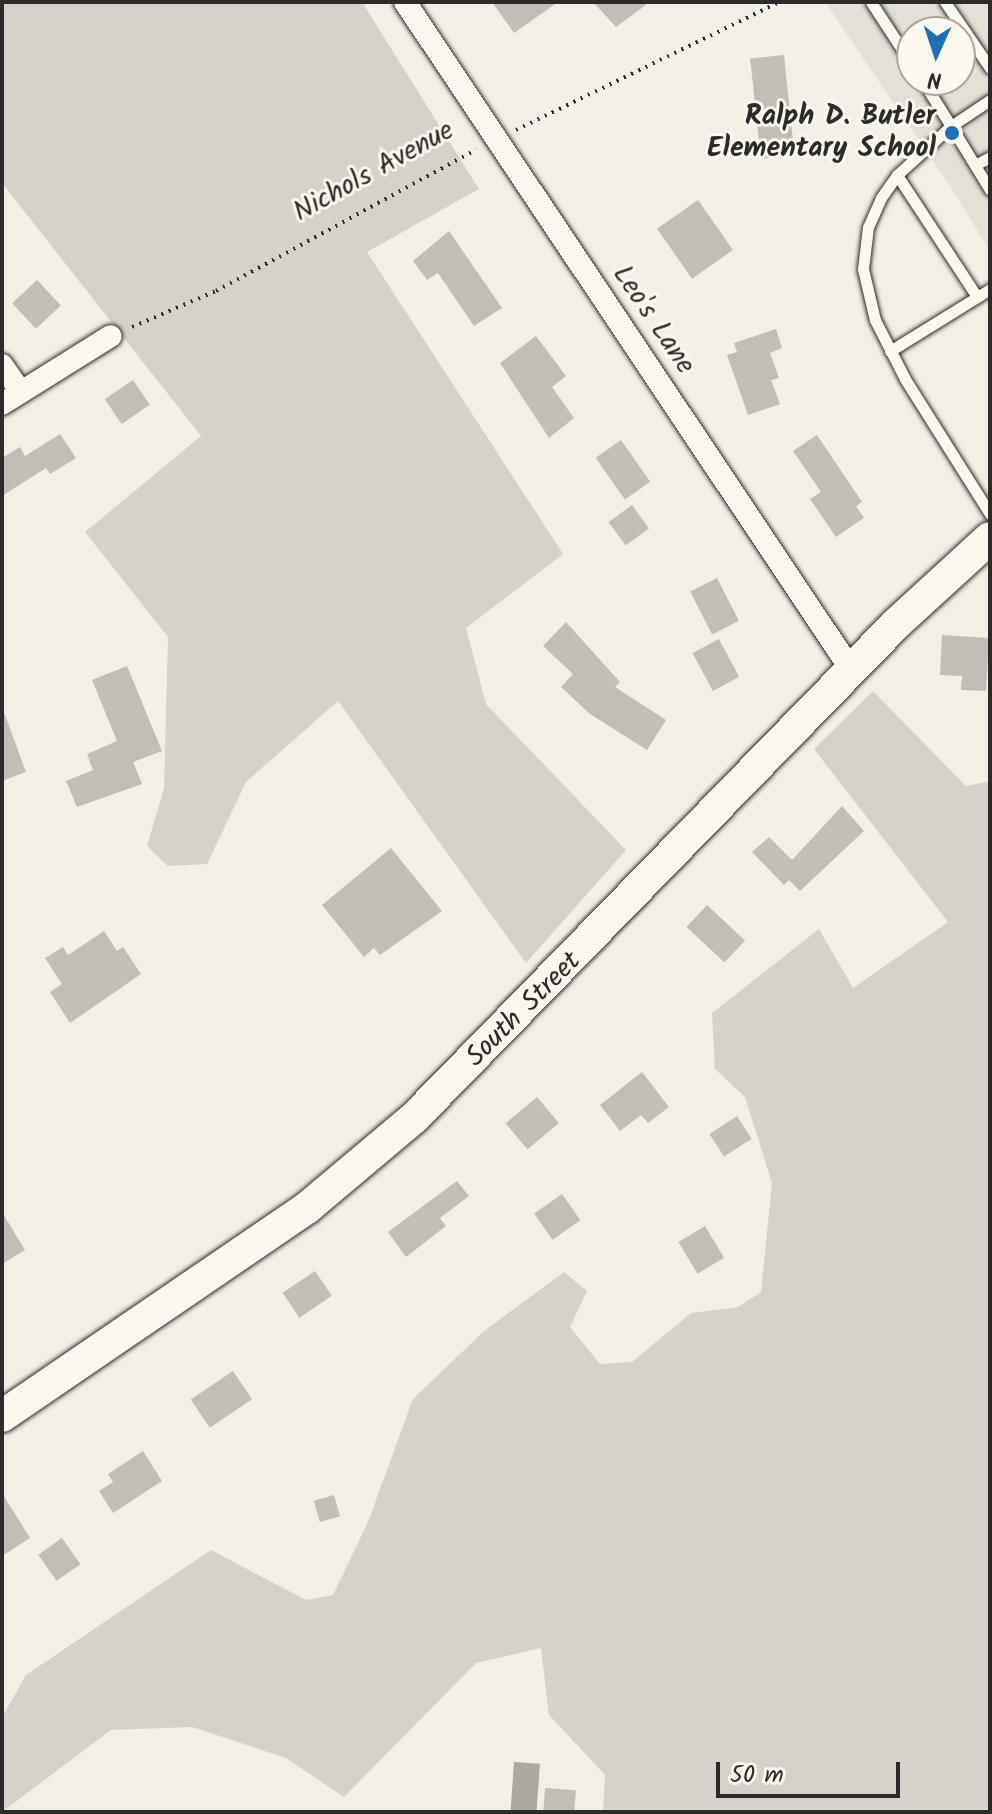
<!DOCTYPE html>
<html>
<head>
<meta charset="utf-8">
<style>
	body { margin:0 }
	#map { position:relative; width:992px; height:1814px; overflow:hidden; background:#f3efe4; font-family:Kalam,sans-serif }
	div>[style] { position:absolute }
	.built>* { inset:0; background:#e4e0d6 }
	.green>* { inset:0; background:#d5d2c9 }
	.water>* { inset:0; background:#aca9a2; transform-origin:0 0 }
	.building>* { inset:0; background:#c0beb6; transform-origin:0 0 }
	.path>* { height:4px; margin-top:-2px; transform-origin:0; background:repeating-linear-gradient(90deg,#2b2b2b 0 2px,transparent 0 8px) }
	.roads { filter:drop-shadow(0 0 2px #2b2b2b) drop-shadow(0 0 2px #2b2b2b) }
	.lane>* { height:11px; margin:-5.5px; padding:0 5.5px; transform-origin:5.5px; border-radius:5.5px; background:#fbf7ec }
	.street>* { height:22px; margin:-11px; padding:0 11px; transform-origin:11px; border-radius:11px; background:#fbf7ec }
	.secondary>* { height:32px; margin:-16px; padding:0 16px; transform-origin:16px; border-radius:16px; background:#fbf7ec }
	.dots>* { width:22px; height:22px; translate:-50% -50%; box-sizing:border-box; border:4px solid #fbf7ec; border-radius:50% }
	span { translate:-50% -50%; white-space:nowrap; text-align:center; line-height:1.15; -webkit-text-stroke:6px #fbf7ec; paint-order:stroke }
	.poi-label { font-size:28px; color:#2b2b2b; font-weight:700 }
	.right { translate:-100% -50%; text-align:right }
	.street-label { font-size:28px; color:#2b2b2b }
	.frame { position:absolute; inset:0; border:4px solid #2b2b2b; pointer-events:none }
	.north { position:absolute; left:896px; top:16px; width:80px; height:80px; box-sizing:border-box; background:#fbf7ec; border:2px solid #a8a59f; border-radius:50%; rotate:183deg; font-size:22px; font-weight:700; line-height:32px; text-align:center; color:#2b2b2b }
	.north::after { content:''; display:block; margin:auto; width:28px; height:36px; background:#1f6fb2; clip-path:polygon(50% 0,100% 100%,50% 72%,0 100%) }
	.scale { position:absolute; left:716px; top:1762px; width:184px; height:36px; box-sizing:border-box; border:4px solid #2b2b2b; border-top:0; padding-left:10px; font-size:24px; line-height:28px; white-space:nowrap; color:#2b2b2b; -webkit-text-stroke:6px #fbf7ec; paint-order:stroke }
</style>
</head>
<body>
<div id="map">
	<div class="built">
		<i style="clip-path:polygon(evenodd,825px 2px,990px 2px,990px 251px,950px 186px,825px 2px,912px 32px,960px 32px,960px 80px,912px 80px,912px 32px)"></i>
	</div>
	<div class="green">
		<i style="clip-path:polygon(2px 2px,362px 2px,479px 189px,367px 252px,563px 554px,466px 628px,486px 704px,626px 850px,526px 963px,338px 701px,246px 782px,207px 864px,168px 866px,147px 846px,164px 788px,168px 637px,85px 532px,201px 436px,2px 183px)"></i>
		<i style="clip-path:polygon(873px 691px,966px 786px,990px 781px,990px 1812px,603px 1812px,605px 1775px,549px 1715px,541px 1648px,476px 1663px,344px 1797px,286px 1758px,192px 1727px,111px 1730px,2px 1812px,2px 1717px,26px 1675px,211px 1550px,306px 1600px,333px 1595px,368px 1522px,413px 1399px,484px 1331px,564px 1272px,587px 1291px,570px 1327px,600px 1364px,632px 1362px,691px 1313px,738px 1307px,761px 1292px,772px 1183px,745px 1097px,715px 1069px,712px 1013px,819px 929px,853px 988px,948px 922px,814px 749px)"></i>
	</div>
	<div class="water">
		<i style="left:514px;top:1762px;width:26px;height:49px;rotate:4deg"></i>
	</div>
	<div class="building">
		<i style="clip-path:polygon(492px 2px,558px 2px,514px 33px)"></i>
		<i style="clip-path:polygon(593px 2px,650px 2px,616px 27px)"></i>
		<i style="left:784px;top:55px;width:101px;height:34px;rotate:84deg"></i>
		<i style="left:698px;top:200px;width:61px;height:50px;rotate:55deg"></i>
		<i style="clip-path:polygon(449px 231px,502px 308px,474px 326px,438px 273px,427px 280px,413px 261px)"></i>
		<i style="left:37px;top:280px;width:35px;height:34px;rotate:47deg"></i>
		<i style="clip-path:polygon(776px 329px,782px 348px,770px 353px,779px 378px,771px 380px,780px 404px,748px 415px,727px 355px,737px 352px,734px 343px)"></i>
		<i style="clip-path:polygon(536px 336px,566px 376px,552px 387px,574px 418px,549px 438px,500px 363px)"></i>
		<i style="left:133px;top:380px;width:30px;height:34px;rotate:56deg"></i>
		<i style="clip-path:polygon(60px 434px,76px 458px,50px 474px,46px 468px,2px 496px,2px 458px,20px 447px,25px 456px)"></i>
		<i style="clip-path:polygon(817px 435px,862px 502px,856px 506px,864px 518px,836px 537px,810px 499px,821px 492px,793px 451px)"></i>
		<i style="left:621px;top:440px;width:51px;height:31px;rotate:55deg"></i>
		<i style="left:632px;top:505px;width:29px;height:29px;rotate:54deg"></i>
		<i style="left:717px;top:578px;width:48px;height:30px;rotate:63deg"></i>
		<i style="clip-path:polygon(566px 622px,620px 682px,615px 687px,666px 720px,647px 750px,590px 714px,561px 687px,573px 674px,543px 646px)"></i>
		<i style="clip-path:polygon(942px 635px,989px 638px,986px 691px,961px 690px,962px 676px,940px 675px)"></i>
		<i style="left:719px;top:639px;width:43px;height:30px;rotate:62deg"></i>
		<i style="clip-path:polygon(127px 666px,162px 751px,133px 762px,142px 784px,77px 807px,66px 781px,93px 770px,87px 754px,117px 741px,92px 680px)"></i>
		<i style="clip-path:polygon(4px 712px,26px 772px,2px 781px,2px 713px)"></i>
		<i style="clip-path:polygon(842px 806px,864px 831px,800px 891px,789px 880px,784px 885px,752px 852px,769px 837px,792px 860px)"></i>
		<i style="clip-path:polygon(391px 848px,442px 911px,380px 955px,374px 948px,364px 957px,322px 905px)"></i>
		<i style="left:707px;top:905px;width:52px;height:30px;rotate:43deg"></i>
		<i style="clip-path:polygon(104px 931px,117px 951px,123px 947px,141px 974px,70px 1023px,50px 992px,62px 984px,45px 958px,63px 947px,68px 955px)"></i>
		<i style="clip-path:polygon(642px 1072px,669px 1107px,648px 1123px,641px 1115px,620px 1131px,600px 1105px)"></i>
		<i style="left:537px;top:1097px;width:34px;height:41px;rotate:50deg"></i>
		<i style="left:737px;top:1116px;width:27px;height:33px;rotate:57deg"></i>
		<i style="clip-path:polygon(457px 1181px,469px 1196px,440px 1218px,446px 1226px,406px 1257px,388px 1232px)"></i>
		<i style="left:562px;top:1194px;width:32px;height:34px;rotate:55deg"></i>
		<i style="clip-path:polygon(2px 1212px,25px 1250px,2px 1264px)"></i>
		<i style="left:705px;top:1226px;width:37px;height:31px;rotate:59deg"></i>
		<i style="left:315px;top:1271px;width:30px;height:39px;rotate:56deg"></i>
		<i style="left:233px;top:1371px;width:34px;height:51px;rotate:56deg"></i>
		<i style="clip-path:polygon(143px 1451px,162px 1481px,113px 1513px,99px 1491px,113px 1482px,108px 1474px)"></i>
		<i style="clip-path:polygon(2px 1493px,30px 1538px,2px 1556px)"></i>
		<i style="left:334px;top:1495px;width:22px;height:21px;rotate:74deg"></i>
		<i style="left:62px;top:1538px;width:32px;height:29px;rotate:55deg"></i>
		<i style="left:545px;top:1788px;width:31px;height:24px;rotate:4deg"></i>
	</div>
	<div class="path">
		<i style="left:516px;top:130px;width:293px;rotate:-25.9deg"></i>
		<i style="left:132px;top:327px;width:91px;rotate:-23.2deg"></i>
		<i style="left:216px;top:291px;width:296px;rotate:-28.5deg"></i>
	</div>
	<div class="roads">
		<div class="lane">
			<i style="left:871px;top:2px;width:75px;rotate:56.9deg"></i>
			<i style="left:945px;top:2px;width:80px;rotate:55.7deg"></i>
			<i style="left:922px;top:80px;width:54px;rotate:57.8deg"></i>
			<i style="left:951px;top:126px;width:47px;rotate:-33.7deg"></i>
			<i style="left:975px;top:165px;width:17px;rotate:-28deg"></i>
			<i style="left:897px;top:175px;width:146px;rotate:56.7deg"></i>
			<i style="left:990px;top:190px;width:75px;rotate:-121.4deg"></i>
			<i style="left:951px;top:126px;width:73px;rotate:137.8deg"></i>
			<i style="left:897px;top:175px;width:28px;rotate:125deg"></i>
			<i style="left:881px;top:198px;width:32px;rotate:114deg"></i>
			<i style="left:868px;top:227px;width:42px;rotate:96.8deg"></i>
			<i style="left:863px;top:269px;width:52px;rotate:76.8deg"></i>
			<i style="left:875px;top:320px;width:66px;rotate:63deg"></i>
			<i style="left:905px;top:379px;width:160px;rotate:57.8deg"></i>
			<i style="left:890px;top:351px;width:118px;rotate:-31.8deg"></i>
		</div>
		<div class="street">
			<i style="left:405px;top:2px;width:805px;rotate:56.25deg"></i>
			<i style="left:2px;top:365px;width:33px;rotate:55deg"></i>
			<i style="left:2px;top:404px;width:128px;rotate:-32deg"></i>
		</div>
		<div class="secondary">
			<i style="left:2px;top:1416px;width:369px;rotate:-34.3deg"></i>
			<i style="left:307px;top:1208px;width:140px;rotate:-40.1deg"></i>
			<i style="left:414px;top:1118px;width:690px;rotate:-45.7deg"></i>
			<i style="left:896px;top:624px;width:127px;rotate:-42.5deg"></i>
		</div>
	</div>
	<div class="dots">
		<i style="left:952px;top:133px;background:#1f6fb2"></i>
	</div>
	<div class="poi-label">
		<span class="right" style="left:936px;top:133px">Ralph D. Butler<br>Elementary School</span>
	</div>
	<div class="street-label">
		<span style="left:374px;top:172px;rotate:-29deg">Nichols Avenue</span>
		<span style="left:653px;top:320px;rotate:56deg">Leo's Lane</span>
		<span style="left:524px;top:1010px;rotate:-45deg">South Street</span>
	</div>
	<div class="frame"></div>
	<div class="north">N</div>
	<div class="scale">50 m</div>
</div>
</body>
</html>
